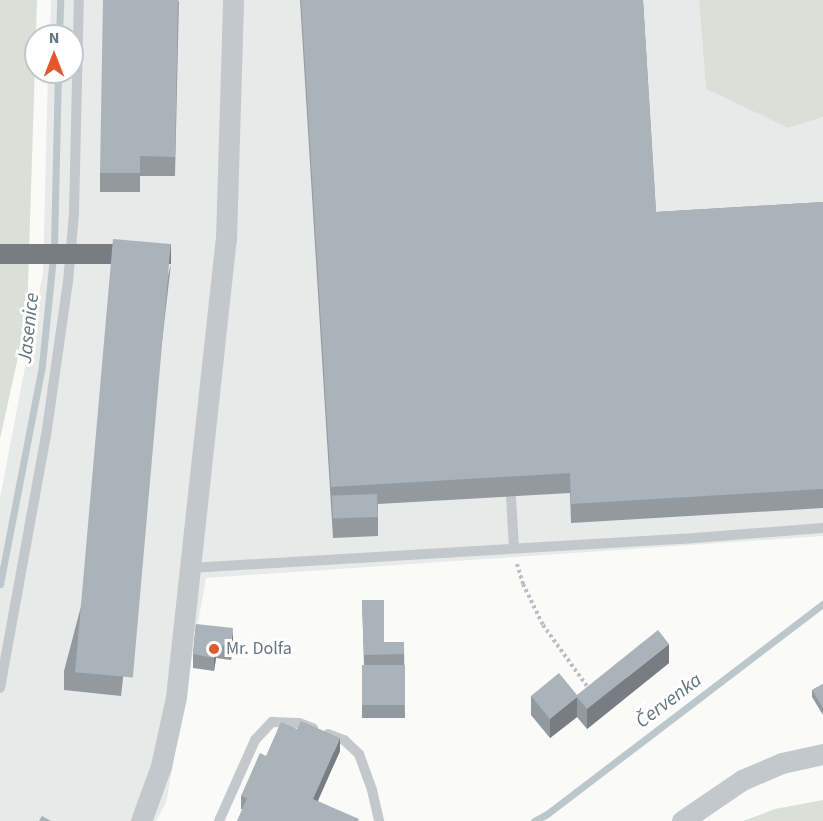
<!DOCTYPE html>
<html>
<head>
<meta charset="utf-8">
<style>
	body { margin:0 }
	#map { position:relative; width:823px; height:821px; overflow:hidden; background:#fafaf8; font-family:"Source Sans 3",sans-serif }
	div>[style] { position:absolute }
	.built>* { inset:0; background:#e8e9e9 }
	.green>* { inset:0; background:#dadfd7 }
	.stream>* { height:7px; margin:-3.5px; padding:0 3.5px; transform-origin:3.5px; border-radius:3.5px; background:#bbc7cb }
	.path>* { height:4px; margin-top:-2px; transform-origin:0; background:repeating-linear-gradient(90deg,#bbbfc2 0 3px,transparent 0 6px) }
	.service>* { height:10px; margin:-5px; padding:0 5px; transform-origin:5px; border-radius:5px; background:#c3c8cc }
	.minor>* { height:21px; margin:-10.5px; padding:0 10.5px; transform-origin:10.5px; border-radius:10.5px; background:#c3c8cc }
	.wall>* { inset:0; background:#929a9f }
	.shaded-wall>* { inset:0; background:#777d82; transform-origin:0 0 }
	.building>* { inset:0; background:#aab3b9; transform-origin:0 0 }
	.dots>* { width:16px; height:16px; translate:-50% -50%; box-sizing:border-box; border:3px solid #fff; border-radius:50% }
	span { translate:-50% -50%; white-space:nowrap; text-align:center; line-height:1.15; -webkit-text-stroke:6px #fff; paint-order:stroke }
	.poi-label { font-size:18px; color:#657683 }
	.left { translate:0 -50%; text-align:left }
	.water-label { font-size:20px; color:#60757c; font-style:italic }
	.north { position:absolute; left:24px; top:24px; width:60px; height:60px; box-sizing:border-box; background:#fff; border:2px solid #c1c8cd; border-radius:50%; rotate:0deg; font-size:16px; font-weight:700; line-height:24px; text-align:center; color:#657683 }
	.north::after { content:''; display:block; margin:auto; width:21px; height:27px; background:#e4572e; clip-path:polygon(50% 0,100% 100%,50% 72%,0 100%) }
</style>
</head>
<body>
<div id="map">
	<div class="built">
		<i style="clip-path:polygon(51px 0,699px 0,706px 89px,788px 128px,823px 117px,823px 536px,206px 578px,166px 803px,156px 821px,0 821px,0 498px,43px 273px,48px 72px,72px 72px,72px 36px,50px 36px)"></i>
	</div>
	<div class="green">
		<i style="clip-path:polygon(0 0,37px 0,27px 316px,0 439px)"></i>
		<i style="clip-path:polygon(699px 0,823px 0,823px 117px,788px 128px,706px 89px)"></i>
		<i style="clip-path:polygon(823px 800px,823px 821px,743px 821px,775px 809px)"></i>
	</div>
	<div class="stream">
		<i style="left:59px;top:36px;width:36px;rotate:-88deg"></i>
		<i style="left:0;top:584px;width:223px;rotate:-79.1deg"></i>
		<i style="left:42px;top:365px;width:120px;rotate:-84.2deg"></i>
		<i style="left:54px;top:246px;width:174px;rotate:-88.7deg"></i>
		<i style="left:534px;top:821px;width:15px;rotate:-28deg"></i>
		<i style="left:547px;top:814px;width:347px;rotate:-37.3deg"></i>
	</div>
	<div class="path">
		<i style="left:517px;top:564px;width:21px;rotate:73deg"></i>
		<i style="left:523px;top:584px;width:46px;rotate:64deg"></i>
		<i style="left:543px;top:625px;width:79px;rotate:54.3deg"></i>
	</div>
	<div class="service">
		<i style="left:511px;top:496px;width:52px;rotate:86.7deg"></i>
		<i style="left:190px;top:568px;width:493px;rotate:-3.4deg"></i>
		<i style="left:682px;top:539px;width:141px;rotate:-4.5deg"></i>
		<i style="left:0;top:688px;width:256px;rotate:-79.7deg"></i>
		<i style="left:46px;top:436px;width:156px;rotate:-81.9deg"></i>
		<i style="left:68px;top:282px;width:69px;rotate:-85deg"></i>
		<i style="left:74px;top:213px;width:213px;rotate:-88.7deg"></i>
		<i style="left:328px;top:734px;width:17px;rotate:21deg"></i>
		<i style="left:344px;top:740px;width:21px;rotate:43deg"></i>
		<i style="left:359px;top:754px;width:38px;rotate:70deg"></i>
		<i style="left:372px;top:790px;width:32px;rotate:77deg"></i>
		<i style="left:219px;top:821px;width:89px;rotate:-66deg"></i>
		<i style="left:255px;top:740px;width:25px;rotate:-47deg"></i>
		<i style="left:272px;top:722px;width:27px;rotate:2deg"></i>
		<i style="left:299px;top:723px;width:15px;rotate:20deg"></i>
	</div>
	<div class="minor">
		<i style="left:141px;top:821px;width:59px;rotate:-70deg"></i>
		<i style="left:161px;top:766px;width:71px;rotate:-77.7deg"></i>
		<i style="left:176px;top:697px;width:461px;rotate:-83.8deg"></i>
		<i style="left:226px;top:239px;width:239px;rotate:-88.3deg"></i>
		<i style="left:682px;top:821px;width:73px;rotate:-34.3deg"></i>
		<i style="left:742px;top:780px;width:43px;rotate:-23deg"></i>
		<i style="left:782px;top:763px;width:42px;rotate:-12.4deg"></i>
	</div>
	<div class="wall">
		<i style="clip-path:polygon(179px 0,175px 176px,140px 176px,140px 192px,100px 192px,100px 173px)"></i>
		<i style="clip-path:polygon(300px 0,643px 0,656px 212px,823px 202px,823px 508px,571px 523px,570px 493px,378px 504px,378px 536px,333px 538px)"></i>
		<i style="clip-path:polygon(171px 264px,121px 696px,64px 690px,64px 671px)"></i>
		<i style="clip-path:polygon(362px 600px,384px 642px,404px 642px,405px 718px,362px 718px,362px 665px,364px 665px)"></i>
		<i style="clip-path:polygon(196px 624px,233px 641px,231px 660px,216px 658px,214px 671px,193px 668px,193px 654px)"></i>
		<i style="clip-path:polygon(669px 663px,587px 729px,577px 717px,550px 738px,531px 715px,531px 696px,577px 695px)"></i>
		<i style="clip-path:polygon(823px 684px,823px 715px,812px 697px,812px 690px)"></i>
		<i style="clip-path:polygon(340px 751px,317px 801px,359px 821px,241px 809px,241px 796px,266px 756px)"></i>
	</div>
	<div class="shaded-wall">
		<i style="left:171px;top:244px;width:20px;height:436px;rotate:90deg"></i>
		<i style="clip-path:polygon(233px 628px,233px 641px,231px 660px,231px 646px)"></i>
		<i style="clip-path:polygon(669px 644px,669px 663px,587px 729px,587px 709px)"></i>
		<i style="clip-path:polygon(216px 645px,216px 658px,214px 671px,214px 658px)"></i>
		<i style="clip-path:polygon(577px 697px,577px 717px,550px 738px,550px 719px)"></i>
		<i style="clip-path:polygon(340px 738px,340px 751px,313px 812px,313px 799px)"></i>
	</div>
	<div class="building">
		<i style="clip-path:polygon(103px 0,178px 0,175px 157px,140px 156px,140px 173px,100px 173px)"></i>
		<i style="clip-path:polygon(301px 0,643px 0,656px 212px,823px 202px,823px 489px,571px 504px,570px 473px,331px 487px)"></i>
		<i style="left:113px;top:239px;width:58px;height:435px;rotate:5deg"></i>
		<i style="left:377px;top:494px;width:23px;height:45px;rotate:88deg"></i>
		<i style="clip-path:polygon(362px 600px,384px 600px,384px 642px,404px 642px,404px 654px,364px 655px)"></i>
		<i style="clip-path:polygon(196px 624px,233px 628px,231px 646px,216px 645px,214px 658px,193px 654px)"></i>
		<i style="clip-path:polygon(658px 630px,669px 644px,587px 709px,577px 697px,550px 719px,531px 696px,559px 673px,577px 695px)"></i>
		<i style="left:362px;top:665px;width:43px;height:40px"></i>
		<i style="clip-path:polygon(823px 684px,823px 708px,812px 690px)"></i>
		<i style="clip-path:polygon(301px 721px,340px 738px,313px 799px,359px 819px,358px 821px,237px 821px,247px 798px,241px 796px,260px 753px,266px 756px,281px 722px,297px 729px)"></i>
		<i style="clip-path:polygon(42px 816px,51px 821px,39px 821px)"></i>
	</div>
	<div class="dots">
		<i style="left:214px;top:649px;background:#e4572e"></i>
	</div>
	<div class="poi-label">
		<span class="left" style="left:226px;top:649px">Mr. Dolfa</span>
	</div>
	<div class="water-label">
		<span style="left:29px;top:328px;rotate:-84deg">Jasenice</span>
		<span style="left:669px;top:701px;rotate:-37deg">Červenka</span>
	</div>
	<div class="north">N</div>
</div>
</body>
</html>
